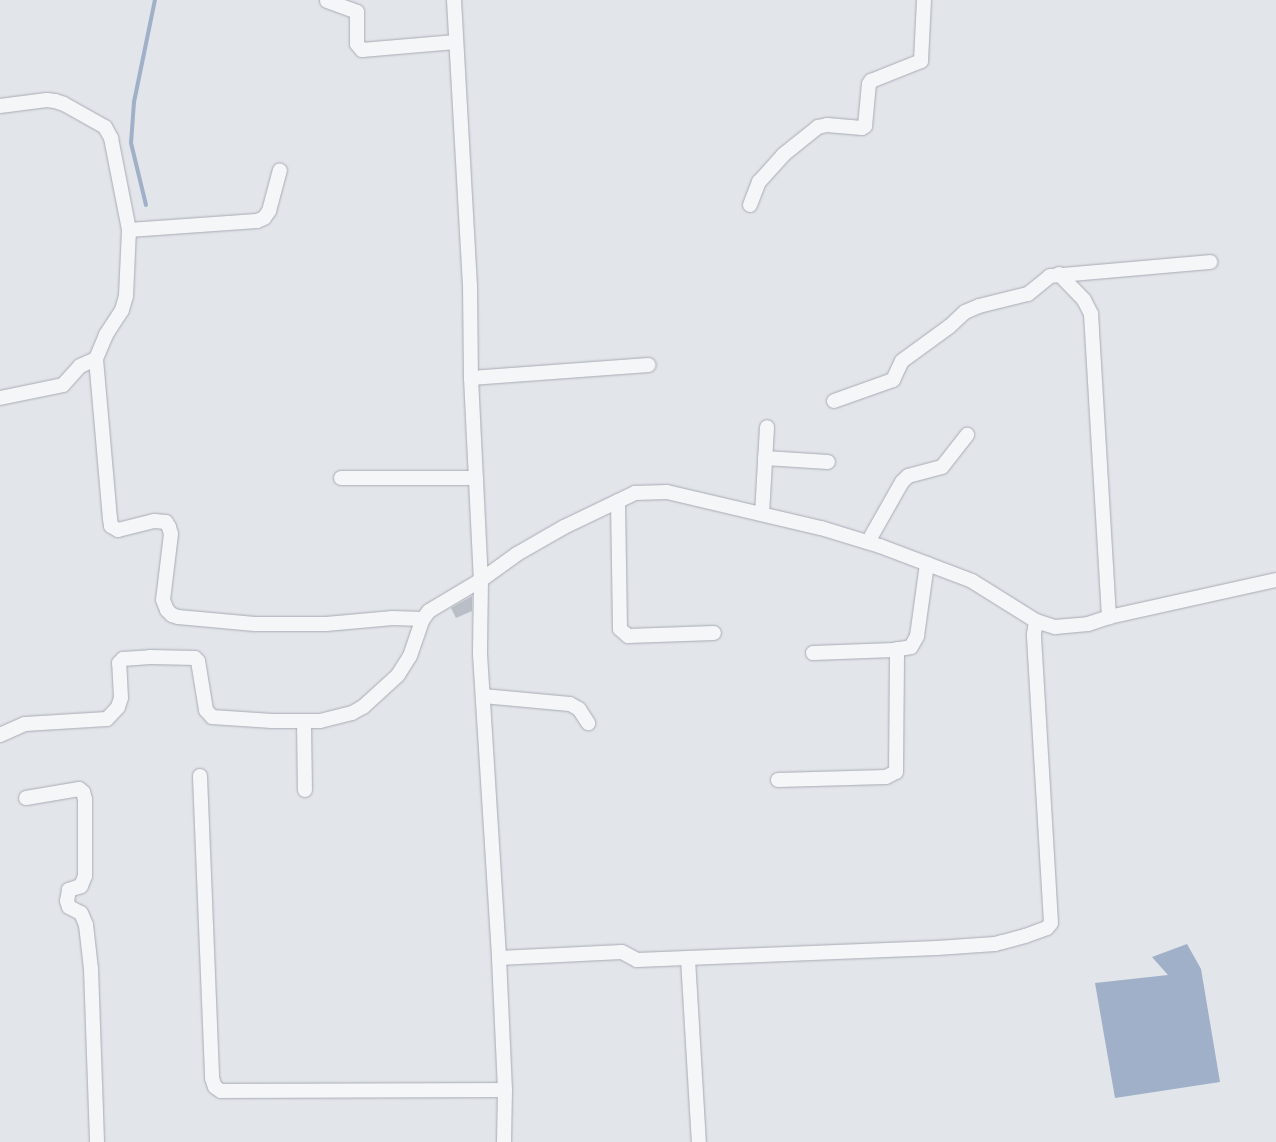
<!DOCTYPE html>
<html>
<head>
<meta charset="utf-8">
<style>
	body { margin:0 }
	#map { position:relative; width:1276px; height:1142px; overflow:hidden; background:#e2e5ea; font-family:Commissioner,sans-serif }
	div>[style] { position:absolute }
	.water>* { inset:0; background:#9fb0c8 }
	.stream>* { height:4px; margin:-2px; padding:0 2px; transform-origin:2px; border-radius:2px; background:#9fb0c8 }
	.building>* { inset:0; background:#babec7 }
	.roads { filter:drop-shadow(0 0 1px #a7abb4) drop-shadow(0 0 1px #a7abb4) }
	.minor>* { height:14px; margin:-7px; padding:0 7px; transform-origin:7px; border-radius:7px; background:#f5f6f8 }
	span { translate:-50% -50%; white-space:nowrap; text-align:center; line-height:1.15; -webkit-text-stroke:4px #f2f4f7; paint-order:stroke }
</style>
</head>
<body>
<div id="map">
	<div class="water">
		<i style="clip-path:polygon(1187px 944px,1201px 969px,1220px 1082px,1115px 1098px,1095px 983px,1168px 975px,1152px 957px)"></i>
	</div>
	<div class="stream">
		<i style="left:146px;top:205px;width:64px;rotate:-103.6deg"></i>
		<i style="left:131px;top:143px;width:41px;rotate:-85.8deg"></i>
		<i style="left:134px;top:102px;width:104px;rotate:-78.4deg"></i>
	</div>
	<div class="building">
		<i style="clip-path:polygon(472px 596px,472px 611px,456px 618px,451px 608px)"></i>
	</div>
	<div class="roads">
		<div class="minor">
			<i style="left:454px;top:0;width:285px;rotate:86.8deg"></i>
			<i style="left:470px;top:285px;width:93px;rotate:89.4deg"></i>
			<i style="left:471px;top:378px;width:202px;rotate:87.2deg"></i>
			<i style="left:481px;top:580px;width:74px;rotate:90.8deg"></i>
			<i style="left:480px;top:654px;width:305px;rotate:86.4deg"></i>
			<i style="left:499px;top:958px;width:132px;rotate:87.4deg"></i>
			<i style="left:505px;top:1090px;width:52px;rotate:91.1deg"></i>
			<i style="left:327px;top:1px;width:32px;rotate:20deg"></i>
			<i style="left:357px;top:12px;width:32px;rotate:90deg"></i>
			<i style="left:357px;top:44px;width:8px;rotate:50deg"></i>
			<i style="left:362px;top:50px;width:94px;rotate:-4.9deg"></i>
			<i style="left:0;top:106px;width:47px;rotate:-7.3deg"></i>
			<i style="left:47px;top:100px;width:8px;rotate:7deg"></i>
			<i style="left:55px;top:101px;width:9px;rotate:18deg"></i>
			<i style="left:64px;top:104px;width:47px;rotate:29.3deg"></i>
			<i style="left:105px;top:127px;width:13px;rotate:61deg"></i>
			<i style="left:111px;top:138px;width:94px;rotate:78.9deg"></i>
			<i style="left:129px;top:230px;width:66px;rotate:92.6deg"></i>
			<i style="left:126px;top:296px;width:15px;rotate:106deg"></i>
			<i style="left:122px;top:310px;width:30px;rotate:123deg"></i>
			<i style="left:106px;top:335px;width:26px;rotate:113deg"></i>
			<i style="left:96px;top:359px;width:160px;rotate:85deg"></i>
			<i style="left:110px;top:518px;width:8px;rotate:83deg"></i>
			<i style="left:111px;top:526px;width:8px;rotate:30deg"></i>
			<i style="left:118px;top:530px;width:37px;rotate:-14deg"></i>
			<i style="left:154px;top:521px;width:12px;rotate:5deg"></i>
			<i style="left:166px;top:522px;width:6px;rotate:59deg"></i>
			<i style="left:169px;top:527px;width:7px;rotate:74deg"></i>
			<i style="left:171px;top:534px;width:66px;rotate:96.9deg"></i>
			<i style="left:163px;top:600px;width:11px;rotate:68deg"></i>
			<i style="left:167px;top:610px;width:7px;rotate:45deg"></i>
			<i style="left:172px;top:615px;width:6px;rotate:18deg"></i>
			<i style="left:178px;top:617px;width:77px;rotate:5.2deg"></i>
			<i style="left:255px;top:624px;width:71px"></i>
			<i style="left:326px;top:624px;width:67px;rotate:-5.1deg"></i>
			<i style="left:393px;top:618px;width:30px;rotate:2deg"></i>
			<i style="left:750px;top:205px;width:25px;rotate:-69deg"></i>
			<i style="left:759px;top:182px;width:36px;rotate:-48deg"></i>
			<i style="left:783px;top:155px;width:45px;rotate:-38.7deg"></i>
			<i style="left:818px;top:127px;width:9px;rotate:-13deg"></i>
			<i style="left:827px;top:125px;width:35px;rotate:5deg"></i>
			<i style="left:862px;top:128px;width:4px;rotate:-34deg"></i>
			<i style="left:865px;top:126px;width:42px;rotate:-84.6deg"></i>
			<i style="left:869px;top:84px;width:4px;rotate:-56deg"></i>
			<i style="left:871px;top:81px;width:54px;rotate:-21.8deg"></i>
			<i style="left:921px;top:61px;width:61px;rotate:-87.2deg"></i>
			<i style="left:129px;top:230px;width:128px;rotate:-4deg"></i>
			<i style="left:257px;top:221px;width:8px;rotate:-23deg"></i>
			<i style="left:264px;top:218px;width:9px;rotate:-54deg"></i>
			<i style="left:269px;top:211px;width:42px;rotate:-75deg"></i>
			<i style="left:1059px;top:274px;width:36px;rotate:46deg"></i>
			<i style="left:1084px;top:300px;width:16px;rotate:63deg"></i>
			<i style="left:1091px;top:314px;width:304px;rotate:86.6deg"></i>
			<i style="left:471px;top:378px;width:178px;rotate:-4.2deg"></i>
			<i style="left:0;top:398px;width:64px;rotate:-11.7deg"></i>
			<i style="left:63px;top:385px;width:25px;rotate:-48deg"></i>
			<i style="left:80px;top:366px;width:17px;rotate:-24deg"></i>
			<i style="left:834px;top:401px;width:63px;rotate:-19.6deg"></i>
			<i style="left:893px;top:380px;width:21px;rotate:-65deg"></i>
			<i style="left:902px;top:361px;width:59px;rotate:-36.1deg"></i>
			<i style="left:950px;top:326px;width:21px;rotate:-43deg"></i>
			<i style="left:965px;top:312px;width:15px;rotate:-23deg"></i>
			<i style="left:979px;top:306px;width:50px;rotate:-13.8deg"></i>
			<i style="left:1028px;top:294px;width:28px;rotate:-39deg"></i>
			<i style="left:1050px;top:276px;width:161px;rotate:-5deg"></i>
			<i style="left:765px;top:458px;width:63px;rotate:3.6deg"></i>
			<i style="left:341px;top:478px;width:135px"></i>
			<i style="left:618px;top:501px;width:128px;rotate:89.1deg"></i>
			<i style="left:620px;top:629px;width:11px;rotate:41deg"></i>
			<i style="left:628px;top:636px;width:86px;rotate:-2deg"></i>
			<i style="left:762px;top:514px;width:87px;rotate:-86.7deg"></i>
			<i style="left:868px;top:542px;width:69px;rotate:-60.5deg"></i>
			<i style="left:902px;top:482px;width:8px;rotate:-45deg"></i>
			<i style="left:908px;top:476px;width:35px;rotate:-15deg"></i>
			<i style="left:942px;top:467px;width:41px;rotate:-52deg"></i>
			<i style="left:813px;top:653px;width:81px;rotate:-2.1deg"></i>
			<i style="left:894px;top:650px;width:17px;rotate:-10deg"></i>
			<i style="left:911px;top:647px;width:13px;rotate:-61deg"></i>
			<i style="left:917px;top:636px;width:73px;rotate:-82.1deg"></i>
			<i style="left:483px;top:696px;width:87px;rotate:5.3deg"></i>
			<i style="left:570px;top:704px;width:10px;rotate:29deg"></i>
			<i style="left:579px;top:709px;width:17px;rotate:57deg"></i>
			<i style="left:304px;top:721px;width:69px;rotate:89.2deg"></i>
			<i style="left:0;top:735px;width:27px;rotate:-24deg"></i>
			<i style="left:25px;top:724px;width:82px;rotate:-3.5deg"></i>
			<i style="left:107px;top:719px;width:16px;rotate:-47deg"></i>
			<i style="left:118px;top:707px;width:9px;rotate:-72deg"></i>
			<i style="left:121px;top:698px;width:35px;rotate:-93deg"></i>
			<i style="left:119px;top:663px;width:6px;rotate:-45deg"></i>
			<i style="left:123px;top:659px;width:27px;rotate:-4deg"></i>
			<i style="left:150px;top:657px;width:45px;rotate:1.3deg"></i>
			<i style="left:195px;top:658px;width:4px;rotate:45deg"></i>
			<i style="left:198px;top:661px;width:50px;rotate:80.7deg"></i>
			<i style="left:206px;top:710px;width:9px;rotate:49deg"></i>
			<i style="left:212px;top:717px;width:60px;rotate:3.8deg"></i>
			<i style="left:272px;top:721px;width:48px"></i>
			<i style="left:320px;top:721px;width:33px;rotate:-14deg"></i>
			<i style="left:352px;top:713px;width:13px;rotate:-29deg"></i>
			<i style="left:363px;top:707px;width:47px;rotate:-42.4deg"></i>
			<i style="left:398px;top:675px;width:22px;rotate:-58deg"></i>
			<i style="left:410px;top:656px;width:39px;rotate:-71deg"></i>
			<i style="left:423px;top:619px;width:10px;rotate:-53deg"></i>
			<i style="left:429px;top:611px;width:61px;rotate:-30.8deg"></i>
			<i style="left:481px;top:580px;width:44px;rotate:-35.8deg"></i>
			<i style="left:517px;top:554px;width:54px;rotate:-29.9deg"></i>
			<i style="left:564px;top:527px;width:79px;rotate:-25.6deg"></i>
			<i style="left:635px;top:493px;width:32px;rotate:-2deg"></i>
			<i style="left:667px;top:492px;width:158px;rotate:13.2deg"></i>
			<i style="left:821px;top:528px;width:62px;rotate:17deg"></i>
			<i style="left:880px;top:546px;width:98px;rotate:20.8deg"></i>
			<i style="left:972px;top:581px;width:75px;rotate:32deg"></i>
			<i style="left:1036px;top:621px;width:20px;rotate:18deg"></i>
			<i style="left:1055px;top:627px;width:33px;rotate:-5deg"></i>
			<i style="left:1088px;top:624px;width:22px;rotate:-18deg"></i>
			<i style="left:1109px;top:617px;width:171px;rotate:-12.5deg"></i>
			<i style="left:200px;top:776px;width:302px;rotate:87.7deg"></i>
			<i style="left:212px;top:1078px;width:9px;rotate:72deg"></i>
			<i style="left:215px;top:1087px;width:7px;rotate:34deg"></i>
			<i style="left:221px;top:1091px;width:284px;rotate:-0.2deg"></i>
			<i style="left:778px;top:780px;width:108px;rotate:-1.6deg"></i>
			<i style="left:886px;top:777px;width:11px;rotate:-27deg"></i>
			<i style="left:896px;top:772px;width:123px;rotate:-89.5deg"></i>
			<i style="left:26px;top:798px;width:54px;rotate:-9.6deg"></i>
			<i style="left:79px;top:789px;width:5px;rotate:37deg"></i>
			<i style="left:83px;top:792px;width:7px;rotate:74deg"></i>
			<i style="left:85px;top:799px;width:77px;rotate:90deg"></i>
			<i style="left:85px;top:876px;width:11px;rotate:112deg"></i>
			<i style="left:81px;top:886px;width:13px;rotate:162deg"></i>
			<i style="left:69px;top:890px;width:11px;rotate:100deg"></i>
			<i style="left:67px;top:901px;width:6px;rotate:72deg"></i>
			<i style="left:69px;top:907px;width:13px;rotate:27deg"></i>
			<i style="left:81px;top:913px;width:13px;rotate:67deg"></i>
			<i style="left:86px;top:925px;width:44px;rotate:83.5deg"></i>
			<i style="left:91px;top:969px;width:173px;rotate:88deg"></i>
			<i style="left:499px;top:958px;width:123px;rotate:-2.8deg"></i>
			<i style="left:622px;top:952px;width:17px;rotate:28deg"></i>
			<i style="left:637px;top:960px;width:300px;rotate:-2.3deg"></i>
			<i style="left:937px;top:948px;width:58px;rotate:-3.9deg"></i>
			<i style="left:995px;top:944px;width:31px;rotate:-15deg"></i>
			<i style="left:1025px;top:936px;width:23px;rotate:-20deg"></i>
			<i style="left:1047px;top:928px;width:6px;rotate:-51deg"></i>
			<i style="left:1051px;top:923px;width:289px;rotate:-93.4deg"></i>
			<i style="left:1034px;top:634px;width:13px;rotate:-81deg"></i>
			<i style="left:688px;top:959px;width:183px;rotate:86.6deg"></i>
		</div>
	</div>
</div>
</body>
</html>
